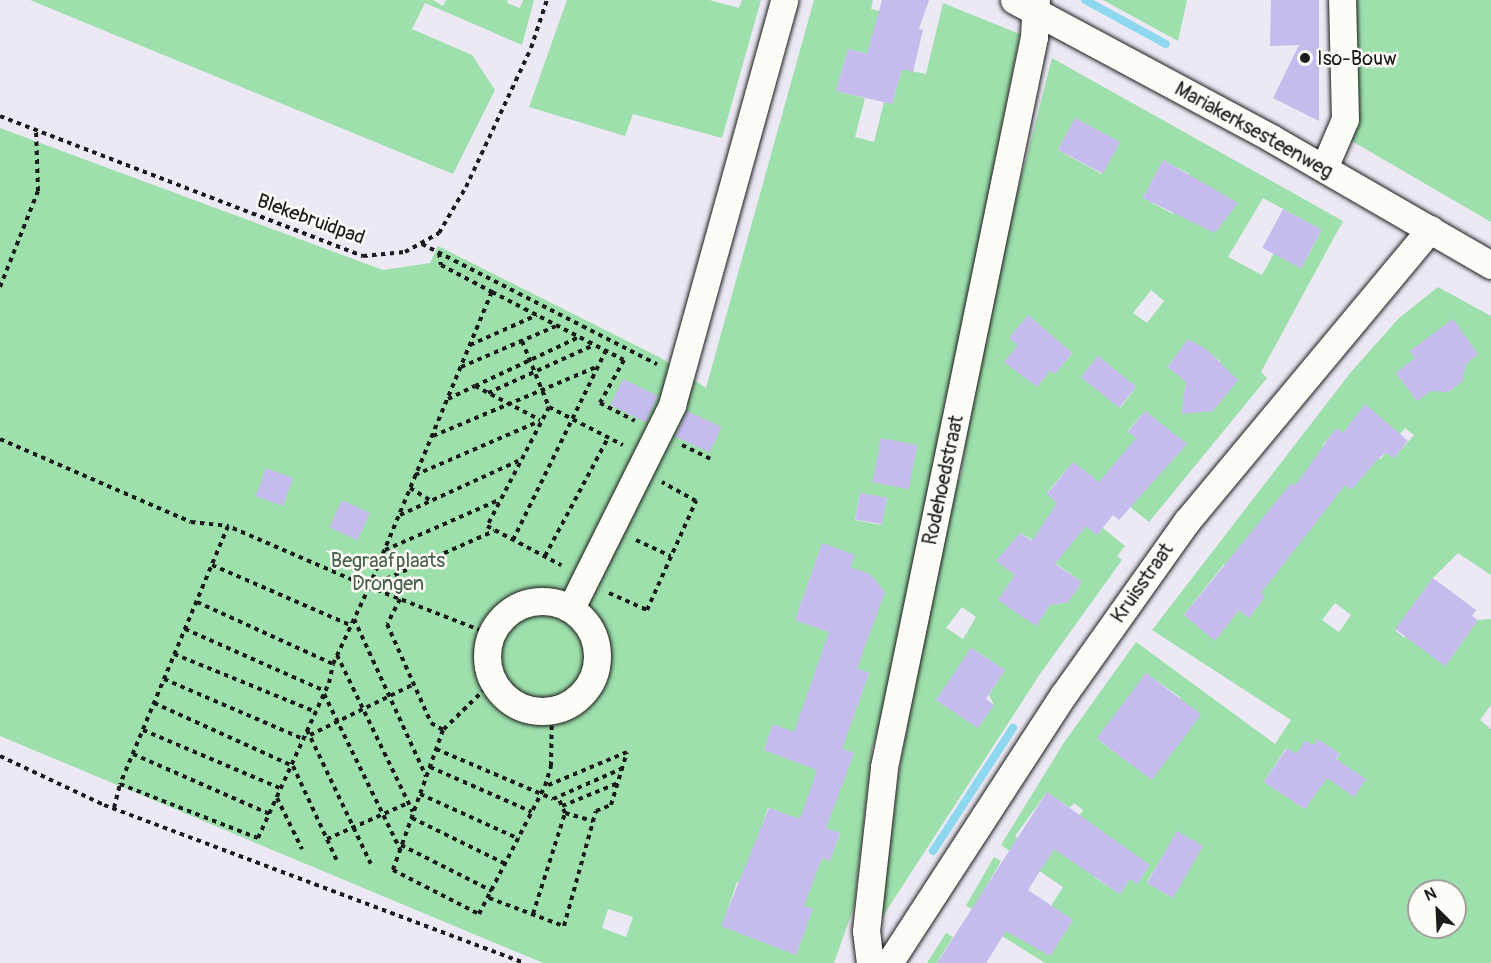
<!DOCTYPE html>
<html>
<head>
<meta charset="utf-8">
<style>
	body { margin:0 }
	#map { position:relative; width:1491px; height:963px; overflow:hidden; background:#ece8f4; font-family:Pangolin,sans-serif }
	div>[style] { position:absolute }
	.green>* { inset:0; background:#9de0ac; transform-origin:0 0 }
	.stream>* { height:8px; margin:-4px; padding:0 4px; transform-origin:4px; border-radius:4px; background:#8dd8ee }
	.building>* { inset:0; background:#c6bbed; transform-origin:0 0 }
	.path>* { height:4px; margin-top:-2px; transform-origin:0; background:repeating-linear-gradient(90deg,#1c1c1c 0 4.5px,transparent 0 9px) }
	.roads { filter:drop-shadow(0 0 2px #1c1c1c) drop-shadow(0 0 2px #1c1c1c) }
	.minor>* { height:27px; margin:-13.5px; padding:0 13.5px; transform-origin:13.5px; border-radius:13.5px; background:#fdfcf7 }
	.minor>.ring { margin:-13.5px; padding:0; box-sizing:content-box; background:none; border:27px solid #fdfcf7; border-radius:50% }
	.dots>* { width:16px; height:16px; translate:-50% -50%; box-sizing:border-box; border:3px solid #fdfcf7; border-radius:50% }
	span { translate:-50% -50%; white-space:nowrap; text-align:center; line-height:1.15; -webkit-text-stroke:5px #fdfcf7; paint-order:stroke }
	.poi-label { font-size:20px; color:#1c1c1c }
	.left { translate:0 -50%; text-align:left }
	.street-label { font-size:20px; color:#1c1c1c }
	.park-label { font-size:20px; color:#49614e }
	.north { position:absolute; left:1407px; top:879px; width:60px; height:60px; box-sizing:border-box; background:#fdfcf7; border:2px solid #a3a29f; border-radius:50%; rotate:336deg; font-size:16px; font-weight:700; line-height:24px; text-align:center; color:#1c1c1c }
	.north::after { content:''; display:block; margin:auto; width:21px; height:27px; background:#1c1c1c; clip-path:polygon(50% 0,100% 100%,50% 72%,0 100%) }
</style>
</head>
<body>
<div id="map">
	<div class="green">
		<i style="clip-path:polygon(30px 0,433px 0,443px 6px,446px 0,508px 0,507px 3px,520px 8px,523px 0,534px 0,522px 45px,425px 3px,412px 29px,472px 55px,495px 90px,453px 174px)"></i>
		<i style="clip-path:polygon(567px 0,709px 0,739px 8px,742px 0,761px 0,722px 138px,633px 114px,625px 136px,529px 107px)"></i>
		<i style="clip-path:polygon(evenodd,814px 0,873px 0,871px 9px,879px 11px,876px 56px,848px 49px,836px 91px,865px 98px,855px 137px,874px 142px,884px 102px,892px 104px,902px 69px,926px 74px,943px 3px,1020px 34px,896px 667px,872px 749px,854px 907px,834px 963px,543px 963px,0 736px,0 128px,383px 270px,430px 263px,438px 246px,661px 358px,706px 388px,814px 0,917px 445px,908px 489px,872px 482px,917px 445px,814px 0,860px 493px,887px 498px,881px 525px,855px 520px,860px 493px,814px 0,822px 544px,854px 555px,846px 578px,865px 645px,795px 620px,822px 544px,814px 0,822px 655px,869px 673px,853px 717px,822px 655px,814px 0,773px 725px,854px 753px,817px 770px,764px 750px,773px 725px,814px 0,768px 808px,840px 833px,830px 861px,822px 858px,816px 874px,753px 852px,768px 808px,814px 0,737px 882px,812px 909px,796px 955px,722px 926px,737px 882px,814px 0,608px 909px,633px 917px,626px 937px,602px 928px,608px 909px)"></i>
		<i style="clip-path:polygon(1103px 0,1187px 0,1178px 41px)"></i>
		<i style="clip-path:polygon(1352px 0,1491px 0,1491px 222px,1350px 140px,1356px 128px)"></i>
		<i style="clip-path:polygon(evenodd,1052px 58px,1343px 221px,1261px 372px,1267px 378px,1149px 522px,1073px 462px,1047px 493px,1057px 503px,1052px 510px,1080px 533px,1086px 526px,1097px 535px,1103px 528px,1125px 546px,1117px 556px,1122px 560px,1040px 674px,881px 919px,898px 779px,952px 475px,960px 480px,978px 363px,999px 265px,1052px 58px,1075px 118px,1119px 142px,1102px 174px,1058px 150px,1075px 118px,1052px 58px,1163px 160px,1189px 174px,1173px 214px,1143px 198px,1163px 160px,1052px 58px,1263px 198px,1322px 230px,1302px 267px,1274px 253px,1262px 275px,1228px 257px,1263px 198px,1052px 58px,1151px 290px,1164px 301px,1147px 323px,1133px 313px,1151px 290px,1052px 58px,1028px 315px,1072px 353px,1055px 374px,1050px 371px,1037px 387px,1005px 362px,1018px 345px,1010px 337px,1028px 315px,1052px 58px,1188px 339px,1220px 361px,1213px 411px,1202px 412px,1184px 397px,1186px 382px,1168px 367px,1188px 339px,1052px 58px,1098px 356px,1136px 387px,1120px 408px,1081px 377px,1098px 356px,1052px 58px,1145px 411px,1186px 444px,1173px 460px,1128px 431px,1145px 411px,1052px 58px,1021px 533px,1045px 549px,1042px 554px,1082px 582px,1068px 602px,1050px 605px,1036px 626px,1021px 604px,1004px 591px,1015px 575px,997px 561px,1021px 533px,1052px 58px,962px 607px,976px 617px,963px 639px,946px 628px,962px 607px,1052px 58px,973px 649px,1005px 670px,989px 695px,994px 705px,980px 725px,975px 726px,963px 718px,960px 704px,946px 707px,936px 700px,973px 649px)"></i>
		<i style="clip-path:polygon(evenodd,1438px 287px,1491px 316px,1491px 575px,1458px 553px,1433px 578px,1395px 630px,1404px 638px,1411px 628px,1424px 650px,1445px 666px,1478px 620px,1491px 619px,1491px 705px,1480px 720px,1491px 729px,1491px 963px,1045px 963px,1002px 936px,1011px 922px,1050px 955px,1073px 920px,1051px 906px,1063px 887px,1001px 845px,1063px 744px,1136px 642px,1275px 744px,1291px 720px,1152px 630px,1351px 372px,1399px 318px,1438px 287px,1453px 320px,1478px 354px,1459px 369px,1463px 381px,1448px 392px,1438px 385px,1417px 401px,1396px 373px,1415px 358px,1410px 351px,1453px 320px,1438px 287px,1365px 405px,1400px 434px,1405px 428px,1414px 435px,1394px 458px,1386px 453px,1380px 459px,1368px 449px,1348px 474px,1358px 482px,1351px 490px,1318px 463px,1328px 451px,1322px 446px,1336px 429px,1343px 433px,1365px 405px,1438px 287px,1224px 564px,1265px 597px,1249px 618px,1239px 610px,1215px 640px,1184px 615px,1224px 564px,1438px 287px,1335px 603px,1351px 615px,1339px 632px,1322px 620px,1335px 603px,1438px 287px,1146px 673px,1181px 698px,1132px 765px,1098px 740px,1146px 673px,1438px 287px,1318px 739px,1340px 754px,1305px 809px,1264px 782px,1286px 748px,1296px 754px,1313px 747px,1318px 739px,1438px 287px,1047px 792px,1070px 808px,1074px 803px,1083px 810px,1074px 824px,1144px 874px,1137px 884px,1130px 879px,1120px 894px,1094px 877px,1104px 862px,1054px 849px,1048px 858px,1015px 836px,1047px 792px,1438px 287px,1177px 832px,1170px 897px,1147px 882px,1177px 832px,1438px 287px,1419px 891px,1455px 891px,1455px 927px,1419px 927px,1419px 891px)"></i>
		<i style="left:994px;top:857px;width:8px;height:56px;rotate:30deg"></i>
		<i style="clip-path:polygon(946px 933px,953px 937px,939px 959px,937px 963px,927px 963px)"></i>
	</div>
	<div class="stream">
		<i style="left:1085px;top:0;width:92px;rotate:28.5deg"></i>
		<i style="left:933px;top:851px;width:147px;rotate:-57deg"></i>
	</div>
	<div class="building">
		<i style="clip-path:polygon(882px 0,929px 0,919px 29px,923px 30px,913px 72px,902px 69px,892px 104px,836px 91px,848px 49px,867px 54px)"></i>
		<i style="clip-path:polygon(1271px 0,1319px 0,1319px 121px,1273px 98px,1299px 45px,1270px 46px)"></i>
		<i style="left:1075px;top:118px;width:51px;height:36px;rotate:28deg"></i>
		<i style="clip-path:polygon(1163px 160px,1238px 203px,1215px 233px,1143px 198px)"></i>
		<i style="left:1283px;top:209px;width:44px;height:44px;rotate:28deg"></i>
		<i style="clip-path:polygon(1028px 315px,1072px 353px,1055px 374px,1050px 371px,1037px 387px,1004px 362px,1018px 345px,1009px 338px)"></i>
		<i style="clip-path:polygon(1453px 319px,1478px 354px,1466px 364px,1463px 381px,1448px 392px,1431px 391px,1417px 401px,1396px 373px,1415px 358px,1410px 351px)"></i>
		<i style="clip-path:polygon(1188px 339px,1206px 349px,1238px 380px,1213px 411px,1181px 414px,1186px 382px,1168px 367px)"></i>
		<i style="left:1098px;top:356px;width:49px;height:27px;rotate:39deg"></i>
		<i style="left:623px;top:379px;width:39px;height:29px;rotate:26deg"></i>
		<i style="clip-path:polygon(1365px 404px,1408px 441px,1394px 458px,1386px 453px,1379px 458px,1351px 490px,1345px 485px,1261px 593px,1265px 597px,1249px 618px,1239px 610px,1215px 641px,1184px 615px,1291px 483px,1295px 486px,1336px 428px,1343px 433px)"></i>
		<i style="left:687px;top:411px;width:38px;height:28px;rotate:25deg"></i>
		<i style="clip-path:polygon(1145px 411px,1187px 444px,1119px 520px,1113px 515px,1097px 535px,1086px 526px,1055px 564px,1082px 582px,1068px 602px,1050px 605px,1036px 626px,998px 600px,1015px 575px,996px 561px,1020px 533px,1032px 541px,1057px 503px,1047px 494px,1073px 462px,1099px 482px,1136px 438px,1128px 432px)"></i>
		<i style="left:881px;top:438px;width:37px;height:45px;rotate:11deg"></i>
		<i style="left:266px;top:468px;width:29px;height:30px;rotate:20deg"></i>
		<i style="left:860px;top:493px;width:27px;height:27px;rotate:10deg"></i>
		<i style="left:342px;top:500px;width:31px;height:30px;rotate:25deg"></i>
		<i style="clip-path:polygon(822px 543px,855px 555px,850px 567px,870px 574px,885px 592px,857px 668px,869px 673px,842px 749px,854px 753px,826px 828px,840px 833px,830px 861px,822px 858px,804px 906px,813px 909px,796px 955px,721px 926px,769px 808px,800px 819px,817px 770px,764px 750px,773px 724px,794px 732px,829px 632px,795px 620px)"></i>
		<i style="clip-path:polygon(1433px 578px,1476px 610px,1472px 616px,1478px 620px,1445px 666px,1395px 629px)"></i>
		<i style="clip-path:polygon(971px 648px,1005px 670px,986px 699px,994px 705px,978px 728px,936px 700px)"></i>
		<i style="left:1146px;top:673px;width:69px;height:82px;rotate:37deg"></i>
		<i style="clip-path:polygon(1318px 739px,1340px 754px,1336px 759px,1366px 779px,1354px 797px,1327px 778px,1305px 809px,1264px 782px,1287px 748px,1296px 754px,1305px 741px,1314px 745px)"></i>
		<i style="clip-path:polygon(1047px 792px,1150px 865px,1137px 884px,1130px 879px,1120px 894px,1054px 849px,1028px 890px,1073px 920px,1050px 956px,1006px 931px,986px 963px,937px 963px)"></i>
		<i style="left:1177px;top:831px;width:30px;height:60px;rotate:30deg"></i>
	</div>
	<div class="path">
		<i style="left:0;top:116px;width:389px;rotate:21.1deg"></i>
		<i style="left:363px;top:256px;width:42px;rotate:-5.4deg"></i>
		<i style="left:405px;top:252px;width:39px;rotate:-29deg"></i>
		<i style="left:439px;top:233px;width:53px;rotate:-59.6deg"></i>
		<i style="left:466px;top:187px;width:153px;rotate:-64.9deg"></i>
		<i style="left:531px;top:48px;width:51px;rotate:-71.6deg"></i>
		<i style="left:422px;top:244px;width:264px;rotate:27.1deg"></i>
		<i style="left:439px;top:253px;width:12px;rotate:81deg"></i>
		<i style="left:441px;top:265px;width:58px;rotate:27.9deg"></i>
		<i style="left:0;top:287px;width:103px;rotate:-68.4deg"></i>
		<i style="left:38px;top:191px;width:61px;rotate:-91.9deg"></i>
		<i style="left:522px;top:341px;width:71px;rotate:67.8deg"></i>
		<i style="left:549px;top:407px;width:83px;rotate:27.2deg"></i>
		<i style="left:470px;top:345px;width:73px;rotate:-24.1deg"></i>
		<i style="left:461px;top:367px;width:103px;rotate:-23.3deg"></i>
		<i style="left:475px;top:386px;width:115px;rotate:-25.2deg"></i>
		<i style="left:488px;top:393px;width:116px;rotate:-24.4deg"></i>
		<i style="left:448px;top:399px;width:30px;rotate:-26deg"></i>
		<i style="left:475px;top:386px;width:73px;rotate:27.6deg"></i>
		<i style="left:549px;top:407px;width:134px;rotate:117.5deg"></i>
		<i style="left:487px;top:526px;width:84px;rotate:27.8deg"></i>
		<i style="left:433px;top:436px;width:180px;rotate:-22.9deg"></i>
		<i style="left:0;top:439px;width:208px;rotate:23.5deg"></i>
		<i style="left:191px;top:522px;width:37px;rotate:6deg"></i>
		<i style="left:682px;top:445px;width:32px;rotate:26deg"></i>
		<i style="left:415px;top:475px;width:136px;rotate:-23.4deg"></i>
		<i style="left:410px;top:488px;width:23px;rotate:31deg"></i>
		<i style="left:400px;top:515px;width:130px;rotate:-24.6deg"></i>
		<i style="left:513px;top:540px;width:212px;rotate:-63.9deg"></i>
		<i style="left:636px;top:540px;width:38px;rotate:25deg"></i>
		<i style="left:385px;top:550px;width:124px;rotate:-23.7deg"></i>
		<i style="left:545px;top:556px;width:134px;rotate:-61.9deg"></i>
		<i style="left:212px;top:565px;width:153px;rotate:23.5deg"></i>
		<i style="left:370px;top:586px;width:136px;rotate:-23.9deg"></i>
		<i style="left:609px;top:593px;width:42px;rotate:24.1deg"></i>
		<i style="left:647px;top:610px;width:120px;rotate:-65.8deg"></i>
		<i style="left:696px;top:501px;width:39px;rotate:-151deg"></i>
		<i style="left:400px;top:599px;width:28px;rotate:117deg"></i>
		<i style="left:387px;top:624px;width:108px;rotate:66deg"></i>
		<i style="left:431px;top:723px;width:14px;rotate:30deg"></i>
		<i style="left:197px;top:602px;width:149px;rotate:24.5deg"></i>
		<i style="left:354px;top:619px;width:173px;rotate:65.4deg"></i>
		<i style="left:185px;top:629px;width:153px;rotate:23.9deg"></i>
		<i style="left:490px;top:634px;width:130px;rotate:-158.8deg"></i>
		<i style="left:369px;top:587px;width:154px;rotate:-156.6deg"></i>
		<i style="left:228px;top:526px;width:280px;rotate:112.7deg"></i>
		<i style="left:120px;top:784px;width:148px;rotate:21.4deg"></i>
		<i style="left:258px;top:838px;width:170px;rotate:-65.4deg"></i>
		<i style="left:329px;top:683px;width:19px;rotate:-78deg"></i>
		<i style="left:333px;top:664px;width:85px;rotate:-64.9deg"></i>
		<i style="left:369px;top:587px;width:320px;rotate:-67.4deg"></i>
		<i style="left:492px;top:292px;width:148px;rotate:27.3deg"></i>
		<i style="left:624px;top:360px;width:49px;rotate:119.2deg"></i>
		<i style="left:600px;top:403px;width:39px;rotate:27deg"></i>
		<i style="left:174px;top:654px;width:153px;rotate:22.2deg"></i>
		<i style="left:337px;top:655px;width:174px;rotate:64.2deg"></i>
		<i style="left:164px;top:679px;width:151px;rotate:23.3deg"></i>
		<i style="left:492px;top:682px;width:69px;rotate:135.6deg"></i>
		<i style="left:443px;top:730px;width:149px;rotate:109.7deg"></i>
		<i style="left:393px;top:870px;width:97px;rotate:27.1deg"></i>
		<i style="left:479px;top:914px;width:144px;rotate:-62.7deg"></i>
		<i style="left:545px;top:786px;width:21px;rotate:-73deg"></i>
		<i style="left:551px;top:766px;width:55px;rotate:-89deg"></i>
		<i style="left:324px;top:694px;width:173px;rotate:63.9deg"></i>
		<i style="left:154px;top:703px;width:153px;rotate:24.4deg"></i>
		<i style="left:293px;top:766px;width:105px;rotate:65.1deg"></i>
		<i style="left:143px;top:730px;width:151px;rotate:23deg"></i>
		<i style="left:307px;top:730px;width:148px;rotate:64.5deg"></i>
		<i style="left:310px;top:735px;width:116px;rotate:-26.1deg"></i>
		<i style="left:436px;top:749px;width:127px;rotate:23.1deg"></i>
		<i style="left:553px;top:799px;width:77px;rotate:-23.9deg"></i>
		<i style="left:133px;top:754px;width:150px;rotate:23.7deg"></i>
		<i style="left:0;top:756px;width:115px;rotate:25.2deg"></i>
		<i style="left:104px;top:805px;width:449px;rotate:20.6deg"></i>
		<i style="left:430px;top:767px;width:111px;rotate:23.8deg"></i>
		<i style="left:420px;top:794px;width:109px;rotate:24.4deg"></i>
		<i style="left:277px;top:798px;width:57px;rotate:63.9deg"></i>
		<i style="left:562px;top:806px;width:61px;rotate:-22.3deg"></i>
		<i style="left:114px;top:808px;width:25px;rotate:-76deg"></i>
		<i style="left:565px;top:813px;width:29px;rotate:16deg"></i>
		<i style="left:412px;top:818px;width:105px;rotate:26.1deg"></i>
		<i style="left:327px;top:839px;width:86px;rotate:-23.9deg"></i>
		<i style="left:401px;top:845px;width:102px;rotate:26.8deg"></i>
		<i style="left:489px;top:898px;width:80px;rotate:20.5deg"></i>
		<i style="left:564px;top:926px;width:119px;rotate:-74.5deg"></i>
		<i style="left:596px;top:811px;width:16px;rotate:-22deg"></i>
		<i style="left:611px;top:805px;width:55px;rotate:-73.2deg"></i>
		<i style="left:627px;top:752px;width:88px;rotate:157.2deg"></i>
		<i style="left:533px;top:914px;width:106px;rotate:-72.4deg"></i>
		<i style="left:565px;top:813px;width:17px;rotate:-114deg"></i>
	</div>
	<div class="roads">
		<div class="minor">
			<i style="left:1014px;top:0;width:292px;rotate:28.2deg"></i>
			<i style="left:1271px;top:138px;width:254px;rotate:30deg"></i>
			<i style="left:1324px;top:168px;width:53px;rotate:-66.8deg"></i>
			<i style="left:1345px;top:119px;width:119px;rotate:-91.4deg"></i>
			<i class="ring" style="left:487px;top:601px;width:83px;height:83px"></i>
			<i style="left:571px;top:608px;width:227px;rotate:-63.5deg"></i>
			<i style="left:672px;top:405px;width:420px;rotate:-74.5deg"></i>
			<i style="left:870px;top:963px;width:32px;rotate:-97deg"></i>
			<i style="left:866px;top:931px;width:165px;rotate:-83.7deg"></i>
			<i style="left:884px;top:767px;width:745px;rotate:-78.39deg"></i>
			<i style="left:1034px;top:37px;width:37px;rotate:-87deg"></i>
			<i style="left:889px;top:963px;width:321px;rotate:-57deg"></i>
			<i style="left:1064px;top:694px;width:212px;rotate:-54.6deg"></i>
			<i style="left:1187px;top:521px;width:380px;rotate:-50.2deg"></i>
		</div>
	</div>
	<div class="dots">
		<i style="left:1305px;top:58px;background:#1c1c1c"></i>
	</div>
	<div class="poi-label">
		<span class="left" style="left:1317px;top:58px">Iso-Bouw</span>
	</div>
	<div class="street-label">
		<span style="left:1254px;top:130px;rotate:29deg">Mariakerksesteenweg</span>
		<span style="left:311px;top:219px;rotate:20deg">Blekebruidpad</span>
		<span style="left:943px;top:480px;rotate:-78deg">Rodehoedstraat</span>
		<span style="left:1142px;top:583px;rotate:-55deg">Kruisstraat</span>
	</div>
	<div class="park-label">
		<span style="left:388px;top:572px">Begraafplaats<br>Drongen</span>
	</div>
	<div class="north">N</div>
</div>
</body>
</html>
